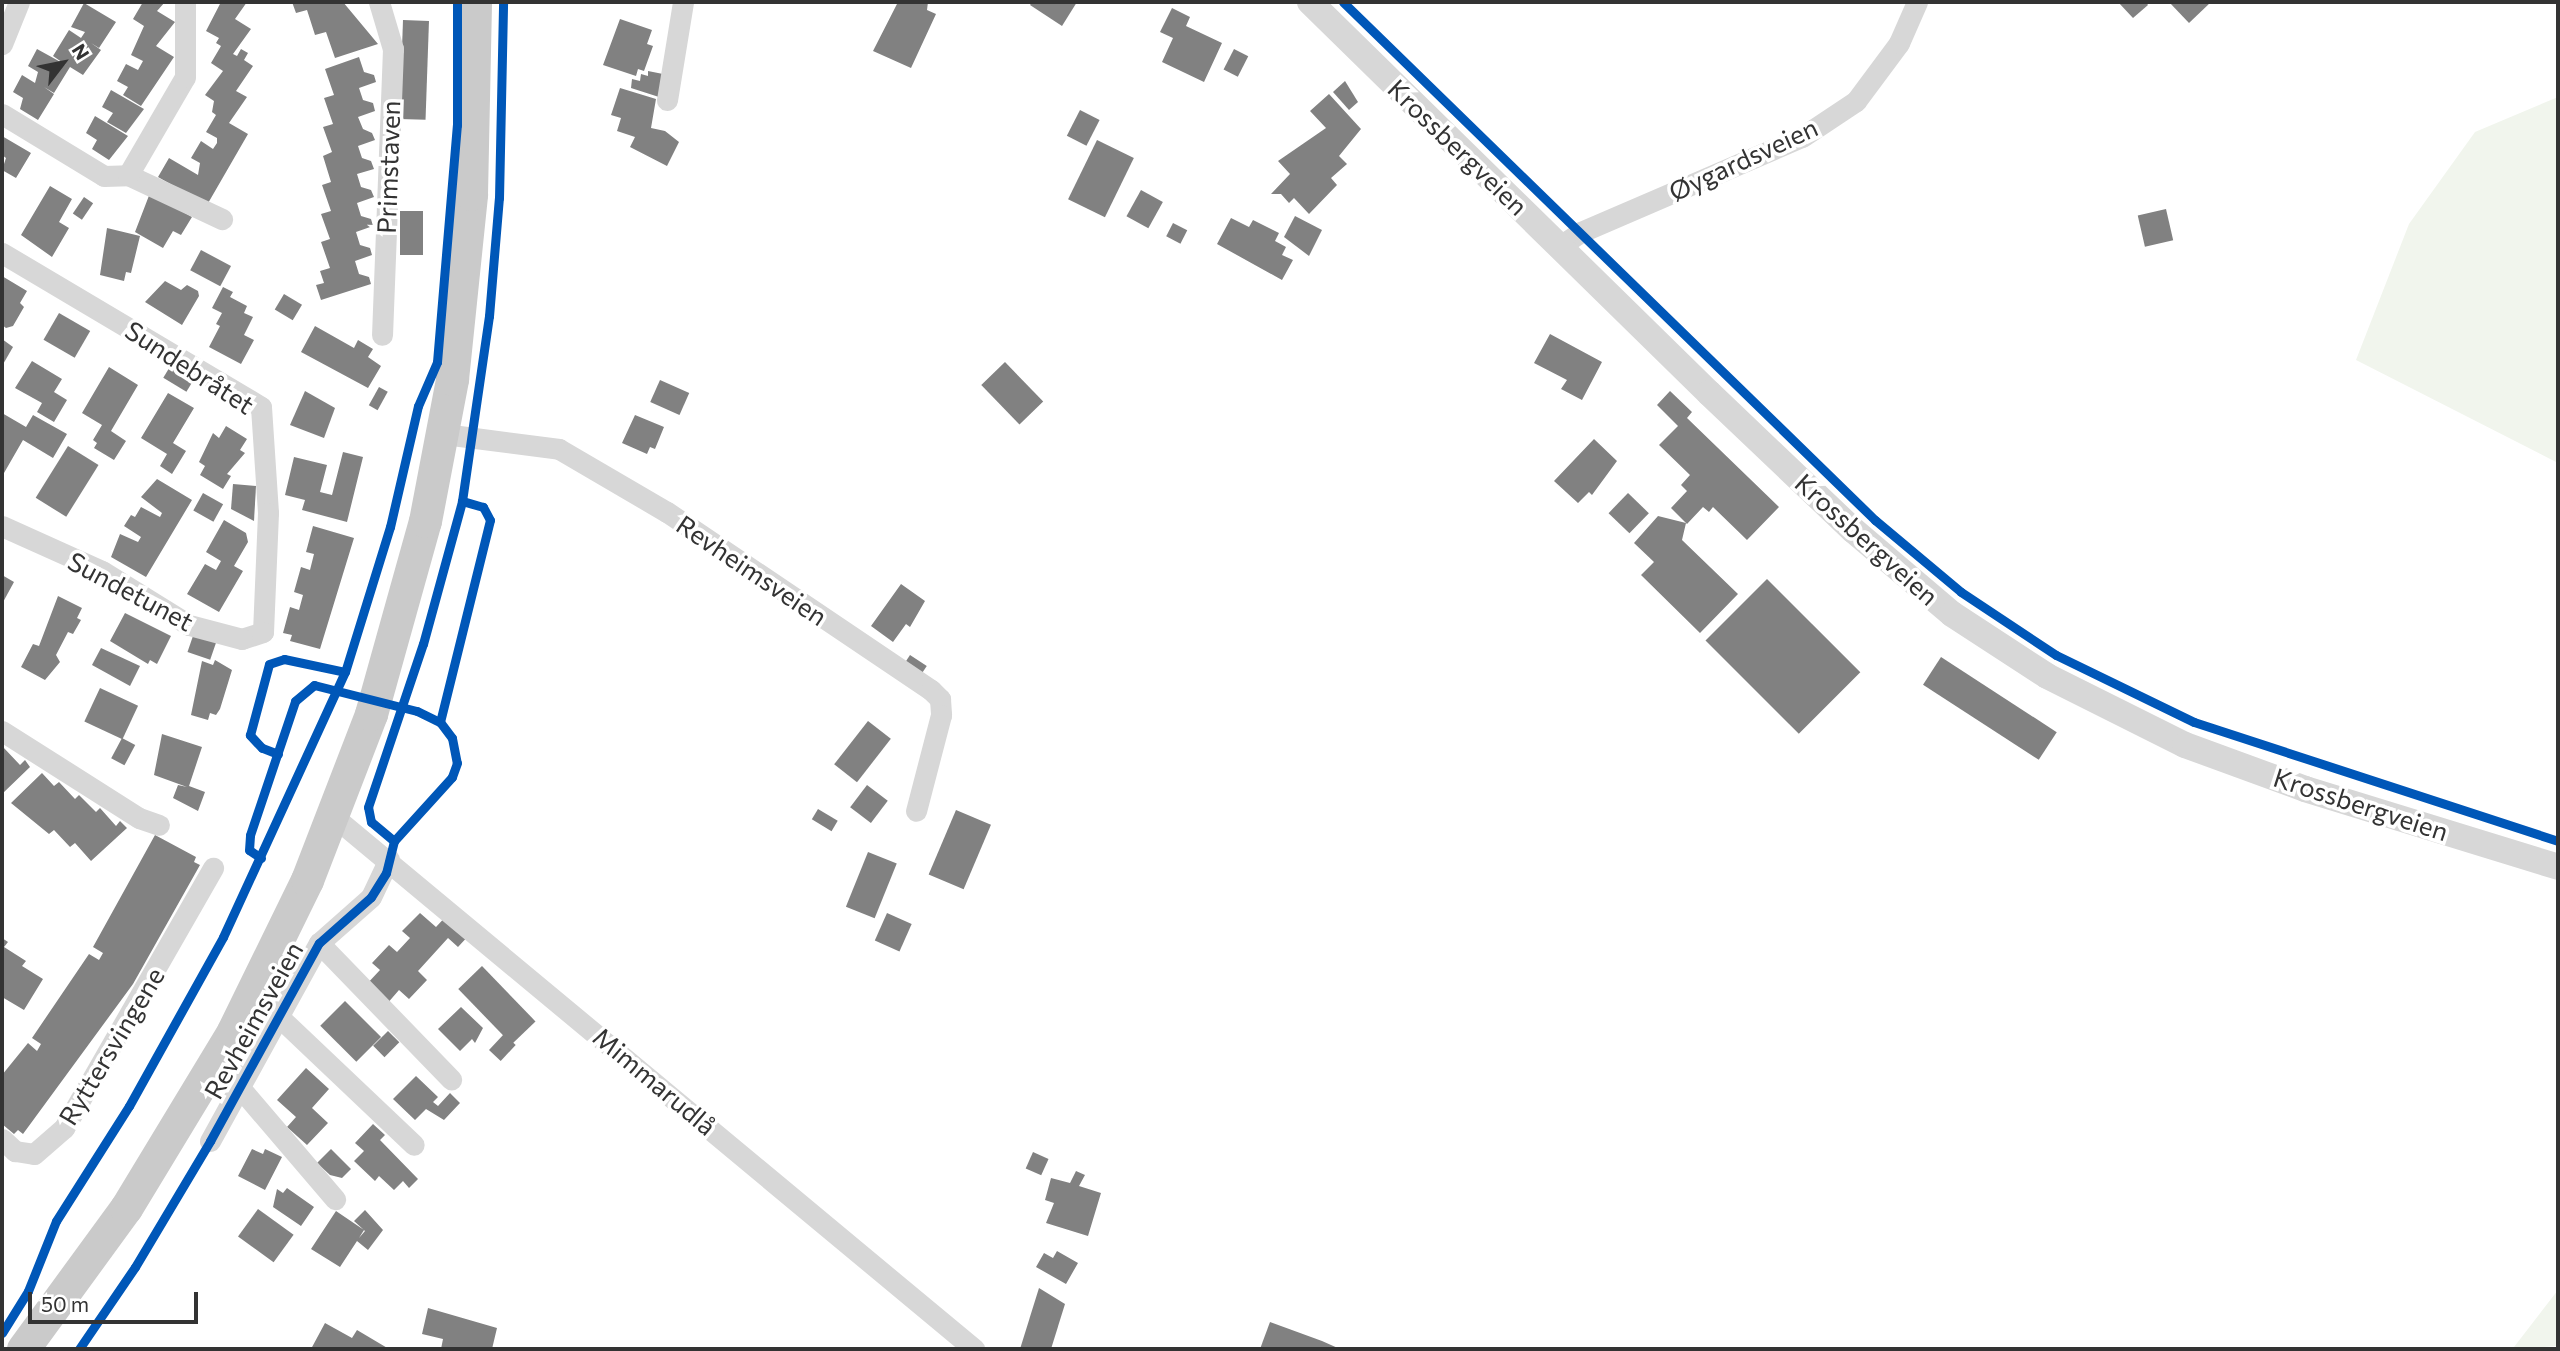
<!DOCTYPE html>
<html>
<head>
<meta charset="utf-8">
<style>
	body { margin:0 }
	#map { position:relative; width:2560px; height:1351px; overflow:hidden; background:#fff; font-family:Commissioner,sans-serif }
	div>[style] { position:absolute }
	.green>* { inset:0; background:#f1f5ed }
	.building>* { inset:0; background:#818181; transform-origin:0 0 }
	.minor>* { height:21px; margin:-10.5px; padding:0 10.5px; transform-origin:10.5px; border-radius:10.5px; background:#d7d7d7 }
	.tertiary>* { height:26px; margin:-13px; padding:0 13px; transform-origin:13px; border-radius:13px; background:#d7d7d7 }
	.primary>* { height:33px; margin:-16.5px; padding:0 16.5px; transform-origin:16.5px; border-radius:16.5px; background:#cacaca }
	.cycleway>* { height:9px; margin:-4.5px; padding:0 4.5px; transform-origin:4.5px; border-radius:4.5px; background:#0057b8 }
	span { translate:-50% -50%; white-space:nowrap; text-align:center; line-height:1.15; -webkit-text-stroke:7px #fff; paint-order:stroke }
	.street-label { font-size:26px; color:#333 }
	.frame { position:absolute; inset:0; border:4px solid #333; pointer-events:none }
	.north { position:absolute; left:28px; top:28px; width:70px; height:70px; -webkit-text-stroke:5px #fff; paint-order:stroke; rotate:58deg; font-size:19px; font-weight:700; line-height:28px; text-align:center; color:#333 }
	.north::after { content:''; display:block; margin:auto; width:24px; height:32px; background:#333; clip-path:polygon(50% 0,100% 100%,50% 72%,0 100%) }
	.scale { position:absolute; left:28px; top:1292px; width:170px; height:32px; box-sizing:border-box; border:4px solid #333; border-top:0; padding-left:9px; font-size:21px; line-height:24px; white-space:nowrap; color:#333; -webkit-text-stroke:5px #fff; paint-order:stroke }
</style>
</head>
<body>
<div id="map">
	<div class="green">
		<i style="clip-path:polygon(2558px 97px,2558px 463px,2356px 360px,2409px 224px,2475px 132px)"></i>
		<i style="clip-path:polygon(2558px 1290px,2558px 1346px,2515px 1349px,2514px 1347px)"></i>
	</div>
	<div class="building">
		<i style="clip-path:polygon(143px 2px,165px 2px,157px 11px,175px 22px,156px 46px,174px 57px,141px 106px,123px 95px,128px 87px,117px 81px,126px 64px,138px 70px,143px 61px,131px 55px,144px 26px,133px 19px)"></i>
		<i style="clip-path:polygon(221px 2px,247px 2px,235px 19px,251px 29px,233px 54px,237px 56px,241px 49px,248px 53px,244px 60px,253px 66px,236px 91px,247px 97px,229px 123px,248px 134px,207px 205px,158px 177px,169px 158px,198px 175px,200px 163px,191px 158px,201px 141px,213px 149px,217px 143px,217px 138px,206px 132px,216px 115px,212px 112px,214px 101px,205px 95px,223px 71px,211px 63px,221px 46px,216px 43px,219px 38px,206px 31px)"></i>
		<i style="clip-path:polygon(292px 2px,343px 2px,378px 44px,335px 58px,326px 32px,315px 35px,307px 10px,296px 13px)"></i>
		<i style="clip-path:polygon(898px 2px,928px 2px,927px 10px,936px 14px,911px 68px,873px 51px)"></i>
		<i style="clip-path:polygon(1032px 2px,1077px 2px,1062px 26px,1030px 5px)"></i>
		<i style="clip-path:polygon(2118px 2px,2146px 2px,2148px 5px,2133px 18px)"></i>
		<i style="clip-path:polygon(2169px 2px,2211px 2px,2189px 23px)"></i>
		<i style="clip-path:polygon(84px 3px,116px 22px,99px 48px,91px 43px,101px 50px,83px 75px,70px 67px,54px 93px,44px 87px,54px 94px,38px 120px,20px 109px,23px 98px,13px 92px,22px 75px,35px 83px,38px 72px,28px 66px,37px 49px,66px 65px,53px 56px,69px 30px,81px 38px,85px 32px,71px 27px)"></i>
		<i style="clip-path:polygon(1172px 8px,1190px 17px,1186px 26px,1222px 43px,1204px 82px,1162px 62px,1173px 38px,1160px 32px)"></i>
		<i style="clip-path:polygon(620px 19px,652px 30px,647px 44px,653px 46px,644px 71px,638px 69px,636px 76px,603px 65px)"></i>
		<i style="left:403px;top:20px;width:26px;height:99px;rotate:2deg"></i>
		<i style="left:1234px;top:49px;width:16px;height:23px;rotate:27deg"></i>
		<i style="clip-path:polygon(359px 57px,364px 72px,374px 75px,376px 82px,359px 88px,363px 100px,373px 103px,375px 111px,358px 117px,363px 129px,372px 133px,375px 140px,358px 146px,362px 158px,371px 161px,374px 169px,357px 174px,361px 187px,371px 190px,374px 197px,357px 203px,361px 216px,371px 219px,373px 226px,356px 232px,360px 245px,370px 248px,372px 255px,355px 261px,359px 274px,369px 277px,371px 284px,321px 300px,316px 285px,324px 283px,320px 271px,330px 268px,321px 242px,330px 239px,321px 214px,331px 211px,322px 185px,331px 182px,323px 156px,332px 152px,323px 127px,333px 124px,324px 98px,334px 95px,325px 69px)"></i>
		<i style="clip-path:polygon(648px 71px,663px 74px,659px 97px,631px 88px,632px 79px,640px 81px,641px 74px,648px 76px)"></i>
		<i style="clip-path:polygon(1345px 81px,1358px 102px,1349px 110px,1333px 92px)"></i>
		<i style="clip-path:polygon(620px 88px,656px 99px,651px 128px,665px 131px,679px 142px,667px 166px,630px 147px,635px 137px,617px 131px,621px 118px,611px 115px)"></i>
		<i style="clip-path:polygon(111px 90px,144px 109px,126px 133px,107px 122px,113px 113px,102px 107px)"></i>
		<i style="clip-path:polygon(1329px 94px,1361px 129px,1339px 156px,1347px 164px,1331px 178px,1337px 185px,1309px 214px,1294px 198px,1289px 203px,1281px 194px,1271px 194px,1290px 174px,1278px 161px,1326px 128px,1310px 111px)"></i>
		<i style="left:1080px;top:110px;width:22px;height:29px;rotate:27deg"></i>
		<i style="clip-path:polygon(95px 116px,128px 136px,109px 160px,92px 149px,97px 140px,86px 133px)"></i>
		<i style="clip-path:polygon(2px 136px,31px 153px,16px 178px,2px 170px,6px 158px,2px 155px)"></i>
		<i style="left:1097px;top:140px;width:41px;height:66px;rotate:26deg"></i>
		<i style="clip-path:polygon(50px 186px,72px 199px,59px 222px,69px 228px,52px 257px,21px 235px)"></i>
		<i style="left:1141px;top:190px;width:25px;height:30px;rotate:29deg"></i>
		<i style="clip-path:polygon(150px 193px,192px 217px,181px 235px,173px 231px,163px 248px,135px 232px)"></i>
		<i style="left:84px;top:197px;width:11px;height:20px;rotate:34deg"></i>
		<i style="left:2166px;top:209px;width:32px;height:29px;rotate:77deg"></i>
		<i style="left:400px;top:211px;width:23px;height:44px"></i>
		<i style="clip-path:polygon(1295px 216px,1322px 230px,1309px 256px,1284px 237px)"></i>
		<i style="clip-path:polygon(1231px 218px,1249px 227px,1253px 220px,1279px 233px,1275px 241px,1286px 247px,1282px 255px,1293px 260px,1282px 280px,1217px 244px)"></i>
		<i style="left:1173px;top:223px;width:16px;height:15px;rotate:27deg"></i>
		<i style="clip-path:polygon(107px 228px,140px 236px,131px 273px,126px 272px,124px 281px,100px 275px)"></i>
		<i style="left:201px;top:250px;width:34px;height:23px;rotate:28deg"></i>
		<i style="clip-path:polygon(2px 276px,27px 291px,20px 303px,24px 307px,13px 326px,6px 328px,2px 325px)"></i>
		<i style="clip-path:polygon(165px 281px,181px 290px,187px 285px,198px 291px,199px 296px,182px 325px,145px 302px)"></i>
		<i style="clip-path:polygon(223px 287px,233px 292px,230px 297px,247px 306px,244px 313px,253px 317px,244px 335px,254px 340px,241px 364px,209px 347px,220px 326px,216px 324px,222px 313px,212px 308px)"></i>
		<i style="left:284px;top:294px;width:21px;height:18px;rotate:31deg"></i>
		<i style="left:59px;top:313px;width:36px;height:31px;rotate:30deg"></i>
		<i style="clip-path:polygon(315px 326px,354px 348px,358px 340px,373px 349px,368px 357px,381px 366px,368px 388px,301px 352px)"></i>
		<i style="clip-path:polygon(1550px 334px,1602px 362px,1582px 400px,1561px 389px,1567px 380px,1534px 363px)"></i>
		<i style="clip-path:polygon(2px 339px,13px 347px,2px 366px)"></i>
		<i style="clip-path:polygon(32px 361px,62px 379px,54px 392px,67px 400px,54px 422px,37px 412px,42px 403px,15px 388px)"></i>
		<i style="left:1005px;top:362px;width:55px;height:33px;rotate:46deg"></i>
		<i style="left:171px;top:365px;width:27px;height:15px;rotate:31deg"></i>
		<i style="clip-path:polygon(109px 367px,138px 385px,111px 431px,126px 441px,114px 460px,94px 448px,97px 443px,93px 440px,102px 425px,82px 413px)"></i>
		<i style="left:660px;top:380px;width:32px;height:24px;rotate:24deg"></i>
		<i style="left:379px;top:387px;width:10px;height:21px;rotate:29deg"></i>
		<i style="clip-path:polygon(305px 391px,335px 408px,324px 438px,290px 425px)"></i>
		<i style="clip-path:polygon(1670px 391px,1692px 412px,1687px 418px,1779px 507px,1747px 540px,1713px 507px,1709px 512px,1703px 507px,1687px 524px,1671px 508px,1687px 491px,1681px 485px,1690px 475px,1659px 445px,1678px 426px,1657px 405px)"></i>
		<i style="clip-path:polygon(168px 393px,194px 408px,173px 443px,186px 451px,172px 474px,160px 466px,167px 454px,141px 438px)"></i>
		<i style="clip-path:polygon(2px 413px,26px 427px,33px 415px,67px 434px,53px 458px,23px 440px,4px 473px)"></i>
		<i style="clip-path:polygon(635px 415px,664px 427px,655px 449px,650px 447px,647px 454px,622px 443px)"></i>
		<i style="clip-path:polygon(226px 426px,247px 439px,240px 450px,245px 453px,227px 474px,231px 476px,223px 489px,200px 475px,205px 466px,199px 462px,213px 433px,219px 438px)"></i>
		<i style="clip-path:polygon(1594px 439px,1617px 461px,1592px 495px,1589px 492px,1578px 503px,1554px 481px)"></i>
		<i style="left:68px;top:446px;width:36px;height:61px;rotate:32deg"></i>
		<i style="clip-path:polygon(343px 452px,363px 457px,347px 522px,302px 510px,305px 500px,285px 495px,294px 457px,327px 465px,320px 492px,332px 495px)"></i>
		<i style="clip-path:polygon(157px 479px,192px 500px,146px 577px,111px 557px,120px 534px,138px 542px,141px 537px,124px 526px,131px 515px,135px 517px,141px 507px,160px 517px,162px 513px,141px 497px)"></i>
		<i style="clip-path:polygon(233px 484px,256px 486px,254px 521px,231px 509px)"></i>
		<i style="left:203px;top:493px;width:23px;height:20px;rotate:29deg"></i>
		<i style="left:1628px;top:493px;width:29px;height:28px;rotate:44deg"></i>
		<i style="clip-path:polygon(1658px 516px,1686px 523px,1682px 540px,1738px 594px,1700px 633px,1641px 575px,1654px 562px,1634px 543px)"></i>
		<i style="clip-path:polygon(224px 520px,246px 533px,248px 542px,234px 566px,243px 571px,219px 612px,187px 594px,205px 564px,216px 570px,221px 561px,206px 552px)"></i>
		<i style="clip-path:polygon(313px 526px,354px 538px,320px 649px,290px 641px,292px 635px,283px 633px,290px 607px,299px 610px,303px 595px,294px 592px,301px 567px,310px 570px,314px 554px,306px 552px)"></i>
		<i style="clip-path:polygon(2px 575px,14px 582px,2px 604px)"></i>
		<i style="left:1767px;top:579px;width:132px;height:87px;rotate:45deg"></i>
		<i style="clip-path:polygon(901px 584px,925px 601px,910px 627px,906px 624px,893px 642px,871px 626px)"></i>
		<i style="clip-path:polygon(58px 596px,82px 608px,77px 618px,81px 620px,73px 634px,68px 632px,56px 655px,60px 662px,45px 680px,21px 667px,33px 644px,39px 646px)"></i>
		<i style="clip-path:polygon(125px 613px,171px 636px,157px 664px,150px 660px,148px 664px,110px 641px)"></i>
		<i style="left:194px;top:633px;width:24px;height:20px;rotate:19deg"></i>
		<i style="clip-path:polygon(101px 648px,140px 666px,130px 686px,92px 665px)"></i>
		<i style="left:910px;top:655px;width:20px;height:11px;rotate:33deg"></i>
		<i style="left:1941px;top:657px;width:138px;height:33px;rotate:33deg"></i>
		<i style="clip-path:polygon(215px 660px,232px 670px,220px 709px,216px 715px,210px 713px,208px 720px,191px 715px,202px 661px,213px 665px)"></i>
		<i style="left:100px;top:688px;width:42px;height:37px;rotate:25deg"></i>
		<i style="left:868px;top:721px;width:29px;height:55px;rotate:38deg"></i>
		<i style="clip-path:polygon(162px 734px,202px 747px,189px 786px,205px 792px,198px 811px,173px 798px,178px 785px,187px 787px,154px 775px)"></i>
		<i style="left:122px;top:738px;width:15px;height:23px;rotate:28deg"></i>
		<i style="clip-path:polygon(3px 747px,20px 765px,25px 760px,30px 767px,2px 794px)"></i>
		<i style="clip-path:polygon(42px 773px,54px 786px,59px 782px,75px 799px,79px 795px,96px 812px,100px 808px,116px 826px,120px 821px,127px 828px,91px 861px,75px 843px,70px 847px,54px 830px,49px 834px,11px 803px)"></i>
		<i style="left:867px;top:785px;width:26px;height:28px;rotate:37deg"></i>
		<i style="left:818px;top:809px;width:23px;height:12px;rotate:31deg"></i>
		<i style="left:956px;top:810px;width:38px;height:70px;rotate:23deg"></i>
		<i style="clip-path:polygon(155px 835px,196px 857px,194px 862px,200px 865px,133px 984px,23px 1134px,18px 1130px,14px 1134px,2px 1124px,2px 1075px,28px 1043px,37px 1051px,41px 1044px,32px 1038px,89px 954px,99px 960px,103px 953px,93px 947px)"></i>
		<i style="left:868px;top:852px;width:31px;height:59px;rotate:22deg"></i>
		<i style="clip-path:polygon(450px 912px,471px 933px,458px 947px,448px 938px,418px 971px,427px 980px,409px 999px,399px 990px,386px 1005px,365px 986px,380px 970px,372px 963px,389px 945px,397px 952px,410px 938px,402px 931px,420px 913px,436px 927px)"></i>
		<i style="left:887px;top:913px;width:27px;height:30px;rotate:24deg"></i>
		<i style="clip-path:polygon(2px 938px,8px 942px,4px 947px,26px 961px,22px 966px,43px 979px,24px 1010px,2px 997px)"></i>
		<i style="left:482px;top:966px;width:77px;height:33px;rotate:46deg"></i>
		<i style="left:345px;top:1001px;width:51px;height:35px;rotate:45deg"></i>
		<i style="clip-path:polygon(461px 1007px,483px 1028px,475px 1043px,472px 1039px,460px 1051px,438px 1029px)"></i>
		<i style="left:388px;top:1031px;width:16px;height:21px;rotate:45deg"></i>
		<i style="left:504px;top:1034px;width:16px;height:22px;rotate:43deg"></i>
		<i style="clip-path:polygon(306px 1068px,329px 1089px,312px 1108px,328px 1123px,307px 1145px,287px 1127px,296px 1117px,277px 1100px)"></i>
		<i style="clip-path:polygon(416px 1076px,438px 1097px,433px 1102px,438px 1106px,450px 1093px,460px 1103px,444px 1120px,426px 1109px,415px 1120px,393px 1099px)"></i>
		<i style="clip-path:polygon(373px 1124px,385px 1135px,380px 1140px,418px 1179px,409px 1188px,403px 1181px,394px 1190px,379px 1176px,375px 1181px,354px 1161px,364px 1151px,355px 1143px)"></i>
		<i style="clip-path:polygon(252px 1149px,263px 1154px,265px 1149px,282px 1157px,265px 1190px,238px 1176px)"></i>
		<i style="clip-path:polygon(331px 1149px,351px 1169px,342px 1178px,330px 1175px,317px 1163px)"></i>
		<i style="left:1033px;top:1152px;width:17px;height:18px;rotate:24deg"></i>
		<i style="clip-path:polygon(1076px 1171px,1085px 1175px,1079px 1186px,1101px 1193px,1088px 1236px,1046px 1223px,1054px 1203px,1045px 1200px,1051px 1178px,1070px 1183px)"></i>
		<i style="clip-path:polygon(287px 1188px,314px 1207px,301px 1226px,273px 1207px,277px 1189px,283px 1193px)"></i>
		<i style="left:258px;top:1209px;width:44px;height:34px;rotate:36deg"></i>
		<i style="clip-path:polygon(365px 1210px,383px 1230px,368px 1250px,357px 1241px,340px 1267px,311px 1249px,336px 1211px,364px 1230px,359px 1238px,365px 1231px,354px 1221px)"></i>
		<i style="clip-path:polygon(1057px 1251px,1078px 1263px,1066px 1284px,1036px 1267px,1044px 1253px,1053px 1258px)"></i>
		<i style="clip-path:polygon(1039px 1288px,1065px 1304px,1051px 1349px,1020px 1349px)"></i>
		<i style="clip-path:polygon(428px 1308px,497px 1328px,492px 1349px,441px 1349px,443px 1339px,422px 1334px)"></i>
		<i style="clip-path:polygon(1270px 1322px,1322px 1341px,1340px 1349px,1260px 1349px)"></i>
		<i style="clip-path:polygon(325px 1323px,352px 1338px,357px 1330px,389px 1349px,311px 1349px)"></i>
	</div>
	<div class="minor">
		<i style="left:379px;top:2px;width:49px;rotate:73.4deg"></i>
		<i style="left:393px;top:49px;width:286px;rotate:92.2deg"></i>
		<i style="left:2px;top:44px;width:45px;rotate:-68deg"></i>
		<i style="left:667px;top:100px;width:99px;rotate:-80.7deg"></i>
		<i style="left:2px;top:114px;width:119px;rotate:31.3deg"></i>
		<i style="left:104px;top:176px;width:24px;rotate:-2deg"></i>
		<i style="left:128px;top:175px;width:104px;rotate:25.1deg"></i>
		<i style="left:128px;top:175px;width:113px;rotate:-59.8deg"></i>
		<i style="left:185px;top:77px;width:75px;rotate:-90deg"></i>
		<i style="left:1560px;top:246px;width:25px;rotate:-34deg"></i>
		<i style="left:1581px;top:232px;width:241px;rotate:-23.3deg"></i>
		<i style="left:1802px;top:137px;width:65px;rotate:-33.7deg"></i>
		<i style="left:1856px;top:101px;width:72px;rotate:-53.4deg"></i>
		<i style="left:1899px;top:43px;width:45px;rotate:-66.3deg"></i>
		<i style="left:2px;top:253px;width:301px;rotate:30.7deg"></i>
		<i style="left:261px;top:407px;width:106px;rotate:86.2deg"></i>
		<i style="left:268px;top:513px;width:119px;rotate:92.4deg"></i>
		<i style="left:263px;top:632px;width:22px;rotate:162deg"></i>
		<i style="left:242px;top:639px;width:55px;rotate:-165.2deg"></i>
		<i style="left:189px;top:625px;width:102px;rotate:-148.2deg"></i>
		<i style="left:102px;top:571px;width:110px;rotate:-155.8deg"></i>
		<i style="left:444px;top:434px;width:116px;rotate:7.4deg"></i>
		<i style="left:559px;top:449px;width:125px;rotate:30.3deg"></i>
		<i style="left:667px;top:512px;width:318px;rotate:34deg"></i>
		<i style="left:931px;top:690px;width:13px;rotate:45deg"></i>
		<i style="left:940px;top:699px;width:16px;rotate:86deg"></i>
		<i style="left:941px;top:715px;width:99px;rotate:104.6deg"></i>
		<i style="left:2px;top:731px;width:162px;rotate:32.4deg"></i>
		<i style="left:139px;top:818px;width:21px;rotate:19deg"></i>
		<i style="left:333px;top:816px;width:834px;rotate:39.74deg"></i>
		<i style="left:319px;top:943px;width:190px;rotate:45.9deg"></i>
		<i style="left:278px;top:1016px;width:187px;rotate:43.5deg"></i>
		<i style="left:241px;top:1089px;width:145px;rotate:49.5deg"></i>
		<i style="left:2px;top:1139px;width:18px;rotate:43deg"></i>
		<i style="left:15px;top:1151px;width:19px;rotate:9deg"></i>
		<i style="left:34px;top:1154px;width:40px;rotate:-41deg"></i>
		<i style="left:64px;top:1128px;width:300px;rotate:-60.2deg"></i>
		<i style="left:210px;top:1141px;width:226px;rotate:-61.2deg"></i>
		<i style="left:319px;top:943px;width:69px;rotate:-41.5deg"></i>
		<i style="left:371px;top:897px;width:42px;rotate:-64.7deg"></i>
	</div>
	<div class="tertiary">
		<i style="left:1310px;top:2px;width:559px;rotate:44.42deg"></i>
		<i style="left:1709px;top:393px;width:199px;rotate:43.6deg"></i>
		<i style="left:1853px;top:530px;width:130px;rotate:40.3deg"></i>
		<i style="left:1952px;top:614px;width:113px;rotate:33.1deg"></i>
		<i style="left:2047px;top:676px;width:154px;rotate:26.6deg"></i>
		<i style="left:2185px;top:745px;width:128px;rotate:20.1deg"></i>
		<i style="left:2305px;top:789px;width:265px;rotate:17.1deg"></i>
	</div>
	<div class="primary">
		<i style="left:23px;top:1349px;width:175px;rotate:-53.9deg"></i>
		<i style="left:126px;top:1208px;width:207px;rotate:-58.8deg"></i>
		<i style="left:233px;top:1031px;width:168px;rotate:-63.9deg"></i>
		<i style="left:307px;top:880px;width:178px;rotate:-68.9deg"></i>
		<i style="left:371px;top:714px;width:200px;rotate:-74.4deg"></i>
		<i style="left:425px;top:521px;width:145px;rotate:-79.2deg"></i>
		<i style="left:452px;top:379px;width:186px;rotate:-84.1deg"></i>
		<i style="left:471px;top:194px;width:192px;rotate:-88.8deg"></i>
	</div>
	<div class="cycleway">
		<i style="left:1343px;top:2px;width:743px;rotate:44.24deg"></i>
		<i style="left:1875px;top:520px;width:112px;rotate:39.9deg"></i>
		<i style="left:1961px;top:592px;width:114px;rotate:33.6deg"></i>
		<i style="left:2056px;top:655px;width:153px;rotate:25.9deg"></i>
		<i style="left:2194px;top:722px;width:383px;rotate:18.1deg"></i>
		<i style="left:440px;top:722px;width:208px;rotate:-76.1deg"></i>
		<i style="left:490px;top:520px;width:15px;rotate:-118deg"></i>
		<i style="left:483px;top:507px;width:22px;rotate:-164deg"></i>
		<i style="left:278px;top:754px;width:17px;rotate:-159deg"></i>
		<i style="left:262px;top:748px;width:18px;rotate:-133deg"></i>
		<i style="left:250px;top:735px;width:73px;rotate:-75deg"></i>
		<i style="left:269px;top:664px;width:16px;rotate:-18deg"></i>
		<i style="left:284px;top:659px;width:62px;rotate:12deg"></i>
		<i style="left:261px;top:858px;width:14px;rotate:-146deg"></i>
		<i style="left:249px;top:850px;width:15px;rotate:-86deg"></i>
		<i style="left:250px;top:835px;width:141px;rotate:-71.4deg"></i>
		<i style="left:295px;top:701px;width:25px;rotate:-40deg"></i>
		<i style="left:314px;top:685px;width:106px;rotate:14.2deg"></i>
		<i style="left:417px;top:711px;width:25px;rotate:26deg"></i>
		<i style="left:440px;top:722px;width:20px;rotate:53deg"></i>
		<i style="left:452px;top:738px;width:25px;rotate:79deg"></i>
		<i style="left:457px;top:763px;width:15px;rotate:110deg"></i>
		<i style="left:452px;top:777px;width:86px;rotate:132.2deg"></i>
		<i style="left:2px;top:1333px;width:49px;rotate:-58.2deg"></i>
		<i style="left:28px;top:1291px;width:75px;rotate:-68.2deg"></i>
		<i style="left:56px;top:1221px;width:136px;rotate:-57.6deg"></i>
		<i style="left:129px;top:1106px;width:193px;rotate:-60.9deg"></i>
		<i style="left:223px;top:937px;width:292px;rotate:-65.3deg"></i>
		<i style="left:345px;top:672px;width:152px;rotate:-72.8deg"></i>
		<i style="left:390px;top:527px;width:124px;rotate:-77deg"></i>
		<i style="left:418px;top:406px;width:48px;rotate:-66.6deg"></i>
		<i style="left:437px;top:362px;width:238px;rotate:-85.2deg"></i>
		<i style="left:457px;top:125px;width:123px;rotate:-90deg"></i>
		<i style="left:79px;top:1349px;width:99px;rotate:-55.7deg"></i>
		<i style="left:135px;top:1267px;width:147px;rotate:-59.2deg"></i>
		<i style="left:210px;top:1141px;width:226px;rotate:-61.2deg"></i>
		<i style="left:319px;top:943px;width:69px;rotate:-41.5deg"></i>
		<i style="left:371px;top:897px;width:28px;rotate:-58deg"></i>
		<i style="left:386px;top:873px;width:33px;rotate:-76deg"></i>
		<i style="left:394px;top:841px;width:30px;rotate:-140deg"></i>
		<i style="left:371px;top:822px;width:15px;rotate:-101deg"></i>
		<i style="left:368px;top:807px;width:172px;rotate:-71.4deg"></i>
		<i style="left:423px;top:644px;width:148px;rotate:-74.7deg"></i>
		<i style="left:462px;top:501px;width:187px;rotate:-81.7deg"></i>
		<i style="left:489px;top:316px;width:118px;rotate:-85.2deg"></i>
		<i style="left:499px;top:198px;width:196px;rotate:-88.8deg"></i>
	</div>
	<div class="street-label">
		<span style="left:1458px;top:147px;rotate:44deg">Krossbergveien</span>
		<span style="left:1743px;top:159px;rotate:-25deg">Øygardsveien</span>
		<span style="left:388px;top:167px;rotate:-88deg">Primstaven</span>
		<span style="left:190px;top:367px;rotate:33deg">Sundebråtet</span>
		<span style="left:1867px;top:539px;rotate:42deg">Krossbergveien</span>
		<span style="left:752px;top:570px;rotate:34deg">Revheimsveien</span>
		<span style="left:131px;top:591px;rotate:28deg">Sundetunet</span>
		<span style="left:2361px;top:804px;rotate:18deg">Krossbergveien</span>
		<span style="left:253px;top:1020px;rotate:-61deg">Revheimsveien</span>
		<span style="left:111px;top:1046px;rotate:-59deg">Ryttersvingene</span>
		<span style="left:655px;top:1081px;rotate:40deg">Mimmarudlå</span>
	</div>
	<div class="frame"></div>
	<div class="north">N</div>
	<div class="scale">50 m</div>
</div>
</body>
</html>
